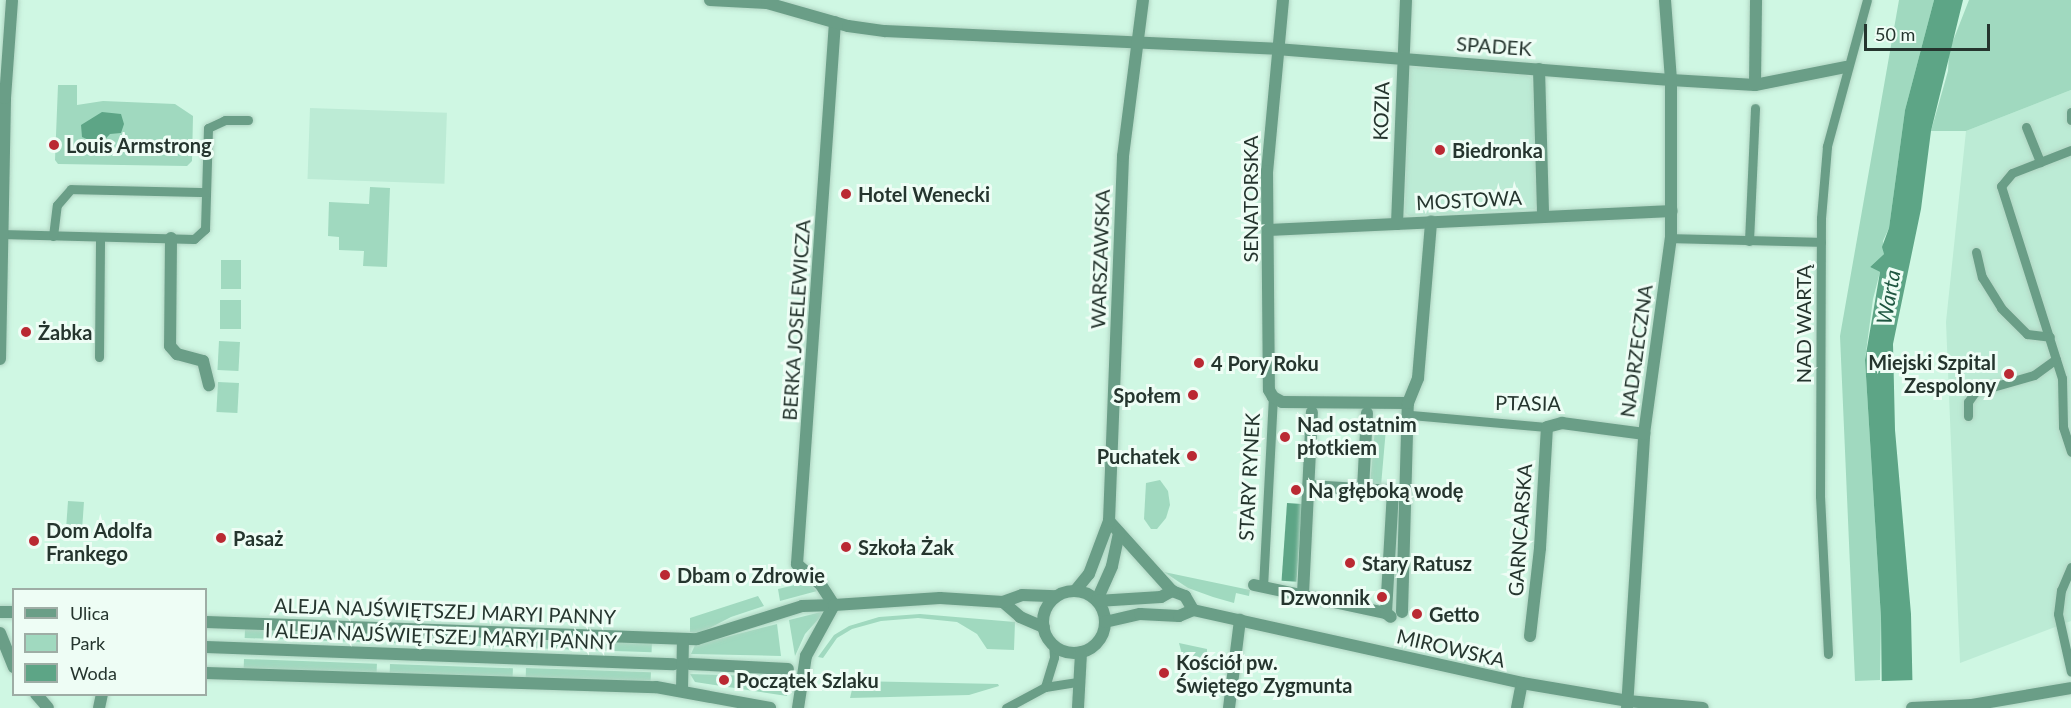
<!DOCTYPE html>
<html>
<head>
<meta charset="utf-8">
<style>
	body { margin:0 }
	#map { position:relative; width:2071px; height:708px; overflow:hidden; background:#cff7e3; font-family:Lato,sans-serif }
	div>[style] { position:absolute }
	.built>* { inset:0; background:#bcebd5; transform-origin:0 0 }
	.green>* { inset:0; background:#a0d9bf; transform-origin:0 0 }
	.water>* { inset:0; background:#5da586; transform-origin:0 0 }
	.pier>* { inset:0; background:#cff7e3; transform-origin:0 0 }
	.roads { filter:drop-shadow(0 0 2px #b0d4c2) drop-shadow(0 0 2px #b0d4c2) }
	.service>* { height:9px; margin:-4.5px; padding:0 4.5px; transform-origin:4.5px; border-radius:4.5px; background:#6a9e87 }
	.pedestrian>* { height:12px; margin:-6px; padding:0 6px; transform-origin:6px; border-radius:6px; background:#6a9e87 }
	.minor>* { height:12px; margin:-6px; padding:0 6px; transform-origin:6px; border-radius:6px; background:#6a9e87 }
	.tertiary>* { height:12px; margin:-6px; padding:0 6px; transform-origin:6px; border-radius:6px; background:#6a9e87 }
	.tertiary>.ring { margin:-6px; padding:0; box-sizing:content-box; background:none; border:12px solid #6a9e87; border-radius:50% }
	.dots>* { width:16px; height:16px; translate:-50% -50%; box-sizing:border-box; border:3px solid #eefdf5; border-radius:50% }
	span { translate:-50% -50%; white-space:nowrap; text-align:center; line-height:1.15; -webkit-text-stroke:6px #eefdf5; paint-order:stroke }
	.street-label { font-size:20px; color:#25352e }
	.poi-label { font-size:20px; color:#25352e; font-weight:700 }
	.left { translate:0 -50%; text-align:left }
	.right { translate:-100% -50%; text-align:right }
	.water-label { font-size:21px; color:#1e5640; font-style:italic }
	.legend { position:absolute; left:12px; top:588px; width:195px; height:108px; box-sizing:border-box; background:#eefdf5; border:2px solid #9eada5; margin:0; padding:8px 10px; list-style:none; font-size:18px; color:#25352e }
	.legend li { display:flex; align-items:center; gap:12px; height:30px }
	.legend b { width:30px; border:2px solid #9eada5 }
	.scale { position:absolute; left:1864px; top:24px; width:126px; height:27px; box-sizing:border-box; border:3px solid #25352e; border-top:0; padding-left:8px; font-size:18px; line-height:21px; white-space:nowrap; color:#25352e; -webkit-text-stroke:4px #eefdf5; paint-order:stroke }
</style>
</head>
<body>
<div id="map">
	<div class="built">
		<i style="clip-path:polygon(1409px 67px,1524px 74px,1532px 78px,1539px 201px,1535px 209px,1410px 216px,1405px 213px)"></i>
		<i style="clip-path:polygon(2071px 90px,2071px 621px,1960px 663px,1946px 322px,1966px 131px)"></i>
		<i style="left:310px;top:108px;width:137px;height:71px;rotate:2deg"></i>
	</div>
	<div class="green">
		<i style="clip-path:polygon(1899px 0,1934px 0,1905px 110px,1889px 228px,1883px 241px,1884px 254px,1870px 267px,1880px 272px,1873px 299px,1865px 360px,1881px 618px,1880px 680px,1855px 681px,1840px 336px)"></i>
		<i style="clip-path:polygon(1969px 0,2071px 0,2071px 90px,1966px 131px,1931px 131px,1948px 71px,1949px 51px)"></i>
		<i style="clip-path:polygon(58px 85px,77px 85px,77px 105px,103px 101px,175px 104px,193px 116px,192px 161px,187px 166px,58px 164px,55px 160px)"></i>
		<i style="clip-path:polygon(370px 187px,390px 188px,387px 267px,363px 266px,364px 251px,339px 250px,339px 237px,328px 236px,329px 202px,369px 204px)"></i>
		<i style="left:221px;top:260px;width:20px;height:29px"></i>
		<i style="left:220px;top:300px;width:21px;height:29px"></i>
		<i style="left:219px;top:341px;width:21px;height:29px;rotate:3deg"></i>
		<i style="left:218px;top:382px;width:21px;height:30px;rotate:3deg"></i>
		<i style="left:1375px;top:428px;width:11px;height:58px;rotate:5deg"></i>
		<i style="clip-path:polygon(1160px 480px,1168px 491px,1170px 505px,1166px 518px,1157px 529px,1151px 529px,1144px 519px,1146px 483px)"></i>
		<i style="left:68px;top:501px;width:16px;height:33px;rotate:4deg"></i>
		<i style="clip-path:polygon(1164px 572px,1250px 590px,1249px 596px,1236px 593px,1234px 603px,1213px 597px,1188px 588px)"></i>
		<i style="clip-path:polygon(808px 582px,817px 591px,780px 601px,778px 589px)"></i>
		<i style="clip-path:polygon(758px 596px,764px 606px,731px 617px,698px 634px,690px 632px,690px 618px)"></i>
		<i style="clip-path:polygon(821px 612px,823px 614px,805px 634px,795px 656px,789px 620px)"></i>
		<i style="clip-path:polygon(920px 614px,1015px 622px,1014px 650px,987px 649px,977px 634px,957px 622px,918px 618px,881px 621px,852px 629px,837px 638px,823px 658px,818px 657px,834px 635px,849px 626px,879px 617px)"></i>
		<i style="clip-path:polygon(777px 624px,781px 656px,691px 654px,695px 645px)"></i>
		<i style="left:245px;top:629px;width:133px;height:9px;rotate:2deg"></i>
		<i style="left:391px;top:633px;width:123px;height:10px;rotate:2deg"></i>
		<i style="left:527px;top:638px;width:125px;height:10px;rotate:2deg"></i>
		<i style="clip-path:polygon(1179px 643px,1207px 649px,1207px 661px,1184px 662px)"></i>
		<i style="left:244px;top:659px;width:133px;height:9px;rotate:2deg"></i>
		<i style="left:390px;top:664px;width:123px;height:10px;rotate:2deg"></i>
		<i style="left:526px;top:668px;width:125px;height:10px;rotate:2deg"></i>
		<i style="clip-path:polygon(690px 674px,789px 677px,787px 696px,695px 682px)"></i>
		<i style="clip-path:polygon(854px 681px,998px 684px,999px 686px,969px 695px,850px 698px)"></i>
	</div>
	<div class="water">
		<i style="clip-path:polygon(1934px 0,1963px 0,1931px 131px,1921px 209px,1893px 344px,1895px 430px,1911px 614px,1913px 708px,1882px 708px,1881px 618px,1865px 360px,1880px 272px,1870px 267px,1884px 254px,1882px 247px,1889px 228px,1905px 110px)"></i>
		<i style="clip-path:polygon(102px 112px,121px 114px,124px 124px,121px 133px,110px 134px,100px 145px,82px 137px,81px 125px)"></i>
		<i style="left:1287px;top:503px;width:15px;height:78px;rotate:4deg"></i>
	</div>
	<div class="pier">
		<i style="left:1915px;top:680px;width:28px;height:38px;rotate:88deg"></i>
	</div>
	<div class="roads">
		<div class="service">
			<i style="left:2071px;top:112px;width:8px;rotate:90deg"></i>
			<i style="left:2026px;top:127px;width:38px;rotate:68deg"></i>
			<i style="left:2071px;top:150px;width:63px;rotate:158.7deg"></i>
			<i style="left:2012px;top:173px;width:17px;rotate:130deg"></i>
			<i style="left:2001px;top:186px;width:201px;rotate:72.4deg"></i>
			<i style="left:2062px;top:378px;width:49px;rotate:88.8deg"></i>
			<i style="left:2063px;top:427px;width:26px;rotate:72deg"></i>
			<i style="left:1px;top:234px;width:193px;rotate:1.5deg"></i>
			<i style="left:194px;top:239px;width:15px;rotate:-42deg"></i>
			<i style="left:205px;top:229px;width:101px;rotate:-88.3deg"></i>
			<i style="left:208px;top:128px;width:19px;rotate:-25deg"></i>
			<i style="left:225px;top:120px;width:23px"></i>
			<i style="left:53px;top:236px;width:31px;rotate:-83deg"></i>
			<i style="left:57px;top:205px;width:21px;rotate:-49deg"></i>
			<i style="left:71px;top:189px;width:135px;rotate:1.3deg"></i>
			<i style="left:1671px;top:238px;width:150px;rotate:1.5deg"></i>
			<i style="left:1749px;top:241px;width:133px;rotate:-87.4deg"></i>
			<i style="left:1976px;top:252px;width:26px;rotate:77deg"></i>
			<i style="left:1982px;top:277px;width:36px;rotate:58deg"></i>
			<i style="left:2001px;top:308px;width:37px;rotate:45deg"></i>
			<i style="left:2027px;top:334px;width:23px;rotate:7deg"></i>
			<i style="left:99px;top:357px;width:120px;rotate:-89.5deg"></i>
			<i style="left:1410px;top:415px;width:138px;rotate:5deg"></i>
			<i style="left:1968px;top:416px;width:14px;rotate:-90deg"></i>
			<i style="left:1968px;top:402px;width:12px;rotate:-55deg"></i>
			<i style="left:1975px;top:392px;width:61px;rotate:-16.1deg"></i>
			<i style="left:2034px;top:375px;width:27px;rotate:-36deg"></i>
			<i style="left:2071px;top:567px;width:25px;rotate:113deg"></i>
			<i style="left:2061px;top:590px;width:24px;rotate:97deg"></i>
			<i style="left:2058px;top:614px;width:59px;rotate:77.4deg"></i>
			<i style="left:1263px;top:587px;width:190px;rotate:-87deg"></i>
			<i style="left:1828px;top:654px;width:158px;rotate:-92.9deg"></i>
			<i style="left:1820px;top:496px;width:278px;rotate:-89.8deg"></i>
			<i style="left:1821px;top:218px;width:72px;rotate:-85.2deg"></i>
			<i style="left:1827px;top:146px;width:151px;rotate:-74.7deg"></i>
			<i style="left:1045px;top:687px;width:31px;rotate:-73deg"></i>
			<i style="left:1054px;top:657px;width:13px;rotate:-94deg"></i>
			<i style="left:1006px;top:708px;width:44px;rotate:-28.3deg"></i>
			<i style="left:1045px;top:687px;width:33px;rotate:-9deg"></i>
		</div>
		<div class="pedestrian">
			<i style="left:1309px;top:486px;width:84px;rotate:3.4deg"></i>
			<i style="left:1393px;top:491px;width:122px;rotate:93.3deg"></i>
			<i style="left:1363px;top:489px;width:76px;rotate:-87deg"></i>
			<i style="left:1254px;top:585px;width:135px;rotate:12deg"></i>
			<i style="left:1386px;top:613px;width:6px;rotate:39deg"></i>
			<i style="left:1303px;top:594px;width:182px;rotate:-87.2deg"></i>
			<i style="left:206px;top:647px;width:468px;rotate:2.1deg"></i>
			<i style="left:690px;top:664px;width:98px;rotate:2.9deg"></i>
		</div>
		<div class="minor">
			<i style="left:1283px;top:0;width:172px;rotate:95.3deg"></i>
			<i style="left:1267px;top:171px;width:219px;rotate:89.5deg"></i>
			<i style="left:1269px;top:390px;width:8px;rotate:60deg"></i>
			<i style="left:1273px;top:397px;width:10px;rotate:29deg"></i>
			<i style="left:1282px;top:402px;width:126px;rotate:0.5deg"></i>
			<i style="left:1539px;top:69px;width:147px;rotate:88.4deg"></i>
			<i style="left:1671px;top:80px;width:84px;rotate:3.4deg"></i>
			<i style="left:1755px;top:85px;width:93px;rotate:-11.2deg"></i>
			<i style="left:1755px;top:85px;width:85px;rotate:-89.3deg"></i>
			<i style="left:1397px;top:224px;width:224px;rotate:-87.7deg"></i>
			<i style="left:1269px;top:230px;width:403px;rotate:-2.7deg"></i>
			<i style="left:171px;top:238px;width:108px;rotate:90.5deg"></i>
			<i style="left:170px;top:346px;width:11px;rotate:49deg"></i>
			<i style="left:177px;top:354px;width:27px;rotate:15deg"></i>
			<i style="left:203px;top:361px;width:25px;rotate:76deg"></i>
			<i style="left:834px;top:605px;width:24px;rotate:-123deg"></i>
			<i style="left:821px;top:585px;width:32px;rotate:-139deg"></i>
			<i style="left:797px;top:564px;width:543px;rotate:-85.99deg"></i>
			<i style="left:0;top:612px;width:14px"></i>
			<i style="left:1402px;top:612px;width:209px;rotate:-88.4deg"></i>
			<i style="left:1408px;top:403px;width:27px;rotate:-68deg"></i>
			<i style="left:1418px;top:378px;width:157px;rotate:-85.2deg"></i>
			<i style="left:206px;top:622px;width:491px;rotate:2deg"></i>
			<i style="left:697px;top:639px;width:110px;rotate:-17.4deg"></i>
			<i style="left:802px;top:606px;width:32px;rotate:-2deg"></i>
			<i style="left:1530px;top:636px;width:89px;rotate:-83.5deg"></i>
			<i style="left:1540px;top:548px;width:121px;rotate:-86.7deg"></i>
			<i style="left:1547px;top:427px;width:16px;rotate:-15deg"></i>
			<i style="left:1562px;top:423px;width:83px;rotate:7.6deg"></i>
			<i style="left:206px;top:673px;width:450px;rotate:1.8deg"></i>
			<i style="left:656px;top:687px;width:116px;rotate:10.4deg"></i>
			<i style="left:682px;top:690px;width:51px;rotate:-88.9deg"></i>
			<i style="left:99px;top:708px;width:14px;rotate:-78deg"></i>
			<i style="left:1229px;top:708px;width:89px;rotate:-82.9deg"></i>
			<i style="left:1517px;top:708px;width:25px;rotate:-79deg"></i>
		</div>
		<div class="tertiary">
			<i style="left:710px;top:0;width:57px;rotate:3deg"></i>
			<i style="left:767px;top:3px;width:84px;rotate:15.9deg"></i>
			<i style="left:848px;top:26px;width:37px;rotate:8deg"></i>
			<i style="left:885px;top:31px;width:391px;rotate:2.6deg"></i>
			<i style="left:1276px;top:49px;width:396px;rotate:4.5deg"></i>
			<i style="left:0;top:359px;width:261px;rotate:-88.9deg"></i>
			<i style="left:5px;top:98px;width:98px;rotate:-85.9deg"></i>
			<i style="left:1109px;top:521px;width:94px;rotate:48deg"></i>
			<i style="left:1075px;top:591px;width:22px;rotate:-51deg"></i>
			<i style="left:1089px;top:574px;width:57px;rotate:-69.3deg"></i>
			<i style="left:1109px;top:521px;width:365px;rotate:-87.8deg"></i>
			<i style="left:1123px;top:156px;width:157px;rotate:-82.7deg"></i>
			<i style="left:1172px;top:591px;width:14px;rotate:21deg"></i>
			<i style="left:1185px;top:596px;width:16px;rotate:60deg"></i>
			<i class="ring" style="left:1043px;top:591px;width:50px;height:50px"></i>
			<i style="left:1097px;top:600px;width:37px;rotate:-66deg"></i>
			<i style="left:1112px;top:566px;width:34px;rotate:-78deg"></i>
			<i style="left:1097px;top:601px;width:64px;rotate:-3.6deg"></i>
			<i style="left:1161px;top:597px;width:13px;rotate:-29deg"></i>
			<i style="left:1003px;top:602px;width:23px;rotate:41deg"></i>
			<i style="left:1020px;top:617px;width:26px;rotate:23deg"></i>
			<i style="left:1105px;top:622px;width:36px;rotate:-13deg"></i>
			<i style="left:1140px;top:614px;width:39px;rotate:3deg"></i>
			<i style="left:1179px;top:616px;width:15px;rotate:-23deg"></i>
			<i style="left:1193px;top:610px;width:337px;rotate:12.5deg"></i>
			<i style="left:1522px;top:683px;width:108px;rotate:9.6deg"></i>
			<i style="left:1628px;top:701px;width:75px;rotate:5.3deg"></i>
			<i style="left:0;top:633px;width:37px;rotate:68deg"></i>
			<i style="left:36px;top:694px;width:18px;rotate:49deg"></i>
			<i style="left:798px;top:708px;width:53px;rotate:-81.3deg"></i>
			<i style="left:806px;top:656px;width:58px;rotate:-61.2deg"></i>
			<i style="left:834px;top:605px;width:106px;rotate:-3.8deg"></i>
			<i style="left:940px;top:598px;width:63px;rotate:3.6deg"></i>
			<i style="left:1003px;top:602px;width:20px;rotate:-20deg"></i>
			<i style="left:1022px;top:595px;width:34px;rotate:2deg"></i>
			<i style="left:1078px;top:708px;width:56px;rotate:-86.9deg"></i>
			<i style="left:1627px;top:708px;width:275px;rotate:-86.4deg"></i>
			<i style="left:1644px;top:434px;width:198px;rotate:-82.2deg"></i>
			<i style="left:1671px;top:238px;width:158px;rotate:-90deg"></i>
			<i style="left:1671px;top:80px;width:80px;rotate:-94.3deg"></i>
			<i style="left:1912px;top:708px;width:60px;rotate:-2.9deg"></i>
			<i style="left:1972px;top:705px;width:100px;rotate:-9.7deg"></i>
		</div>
	</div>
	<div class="dots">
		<i style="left:54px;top:145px;background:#ba2933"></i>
		<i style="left:1440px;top:150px;background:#ba2933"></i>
		<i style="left:846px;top:194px;background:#ba2933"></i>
		<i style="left:26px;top:332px;background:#ba2933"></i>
		<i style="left:1199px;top:363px;background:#ba2933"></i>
		<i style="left:2009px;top:374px;background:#ba2933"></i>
		<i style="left:1193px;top:395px;background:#ba2933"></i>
		<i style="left:1285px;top:437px;background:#ba2933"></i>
		<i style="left:1192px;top:456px;background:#ba2933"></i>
		<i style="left:1296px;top:490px;background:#ba2933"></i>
		<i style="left:221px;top:538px;background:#ba2933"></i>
		<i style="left:34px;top:541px;background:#ba2933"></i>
		<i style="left:846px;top:547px;background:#ba2933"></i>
		<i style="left:1350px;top:563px;background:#ba2933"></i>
		<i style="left:665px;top:575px;background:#ba2933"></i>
		<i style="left:1382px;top:597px;background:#ba2933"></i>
		<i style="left:1417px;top:614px;background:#ba2933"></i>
		<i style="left:1164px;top:673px;background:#ba2933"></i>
		<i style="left:724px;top:680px;background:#ba2933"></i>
	</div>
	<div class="street-label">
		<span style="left:1494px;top:46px;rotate:4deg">SPADEK</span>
		<span style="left:1381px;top:111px;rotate:-88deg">KOZIA</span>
		<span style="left:1250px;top:199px;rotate:-90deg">SENATORSKA</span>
		<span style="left:1469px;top:200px;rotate:-3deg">MOSTOWA</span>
		<span style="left:1100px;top:259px;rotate:-88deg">WARSZAWSKA</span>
		<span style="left:796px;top:320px;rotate:-86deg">BERKA JOSELEWICZA</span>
		<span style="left:1803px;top:324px;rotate:-90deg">NAD WARTĄ</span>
		<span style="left:1636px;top:351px;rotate:-82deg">NADRZECZNA</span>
		<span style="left:1528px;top:403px;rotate:1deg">PTASIA</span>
		<span style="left:1249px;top:477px;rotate:-87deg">STARY RYNEK</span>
		<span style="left:1520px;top:530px;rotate:-86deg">GARNCARSKA</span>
		<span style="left:445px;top:611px;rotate:2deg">ALEJA NAJŚWIĘTSZEJ MARYI PANNY</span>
		<span style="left:441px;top:636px;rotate:2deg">I ALEJA NAJŚWIĘTSZEJ MARYI PANNY</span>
		<span style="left:1451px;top:648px;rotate:13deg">MIROWSKA</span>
	</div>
	<div class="poi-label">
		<span class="left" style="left:66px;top:145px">Louis Armstrong</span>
		<span class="left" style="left:1452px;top:150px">Biedronka</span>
		<span class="left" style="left:858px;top:194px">Hotel Wenecki</span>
		<span class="left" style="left:38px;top:332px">Żabka</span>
		<span class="right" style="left:1996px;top:374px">Miejski Szpital<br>Zespolony</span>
		<span class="left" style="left:1211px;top:363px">4 Pory Roku</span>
		<span class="right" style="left:1181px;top:395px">Społem</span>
		<span class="left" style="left:1297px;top:436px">Nad ostatnim<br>płotkiem</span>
		<span class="right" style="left:1180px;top:456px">Puchatek</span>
		<span class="left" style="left:1308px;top:490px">Na głęboką wodę</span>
		<span class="left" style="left:46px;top:542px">Dom Adolfa<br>Frankego</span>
		<span class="left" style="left:233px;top:538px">Pasaż</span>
		<span class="left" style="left:858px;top:547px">Szkoła Żak</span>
		<span class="left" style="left:1362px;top:563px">Stary Ratusz</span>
		<span class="left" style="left:677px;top:575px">Dbam o Zdrowie</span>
		<span class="right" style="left:1370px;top:597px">Dzwonnik</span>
		<span class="left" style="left:1429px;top:614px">Getto</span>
		<span class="left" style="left:1176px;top:674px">Kościół pw.<br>Świętego Zygmunta</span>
		<span class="left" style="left:736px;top:680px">Początek Szlaku</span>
	</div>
	<div class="water-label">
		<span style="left:1888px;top:297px;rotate:-80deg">Warta</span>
	</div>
	<ul class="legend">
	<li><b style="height:8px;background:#6a9e87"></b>Ulica</li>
	<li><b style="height:16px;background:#a0d9bf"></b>Park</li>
	<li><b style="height:16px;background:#5da586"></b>Woda</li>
	</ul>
	<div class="scale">50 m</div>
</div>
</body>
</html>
